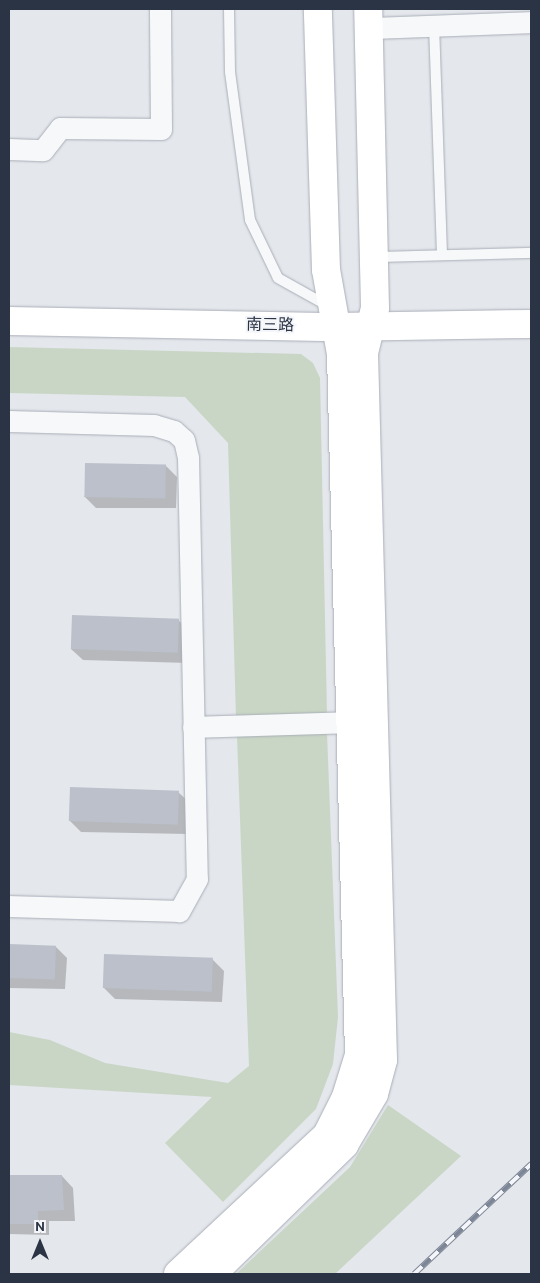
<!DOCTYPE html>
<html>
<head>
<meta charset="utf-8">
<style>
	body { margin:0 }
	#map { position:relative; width:540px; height:1283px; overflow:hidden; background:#e4e7ec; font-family:Overpass,"Noto Sans SC",sans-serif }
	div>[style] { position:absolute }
	.green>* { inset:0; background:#c9d6c5 }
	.shadow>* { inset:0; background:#0003 }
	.building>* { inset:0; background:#bbc0ca; transform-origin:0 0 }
	.roads { filter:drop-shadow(0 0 1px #a9aeb7) drop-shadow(0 0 1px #a9aeb7) }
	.lane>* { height:10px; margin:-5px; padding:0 5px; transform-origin:5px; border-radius:5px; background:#f7f8fa }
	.street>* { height:21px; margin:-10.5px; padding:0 10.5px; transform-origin:10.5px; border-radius:10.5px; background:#f7f8fa }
	.secondary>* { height:28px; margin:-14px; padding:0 14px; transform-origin:14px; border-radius:14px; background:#fff }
	.rail>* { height:5.5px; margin-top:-2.75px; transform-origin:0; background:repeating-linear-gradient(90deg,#f4f6f9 0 11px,#7d8696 0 22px); box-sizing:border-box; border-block:1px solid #7d8696 }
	span { translate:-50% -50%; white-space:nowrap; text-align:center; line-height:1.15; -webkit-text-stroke:4px #f4f6f9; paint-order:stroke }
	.street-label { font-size:16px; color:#2b3445 }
	.frame { position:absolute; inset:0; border:10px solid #2b3445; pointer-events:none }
	.north { position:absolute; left:15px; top:1218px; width:50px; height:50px; -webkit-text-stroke:4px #f4f6f9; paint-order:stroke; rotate:0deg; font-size:14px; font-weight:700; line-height:20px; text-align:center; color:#2b3445 }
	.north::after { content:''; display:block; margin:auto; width:18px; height:22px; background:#2b3445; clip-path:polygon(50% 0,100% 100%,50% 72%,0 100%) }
</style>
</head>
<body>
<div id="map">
	<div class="green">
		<i style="clip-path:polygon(9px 347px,301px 354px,313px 363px,320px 378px,327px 715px,236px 718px,228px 443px,185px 397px,9px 393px)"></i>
		<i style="clip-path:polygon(327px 733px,338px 1017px,333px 1064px,316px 1109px,223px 1202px,165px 1143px,212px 1097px,9px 1085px,9px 1032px,50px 1040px,105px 1063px,228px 1083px,249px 1066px,237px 736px)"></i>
		<i style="clip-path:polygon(388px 1105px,461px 1156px,335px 1274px,236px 1274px,350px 1167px)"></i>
	</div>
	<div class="shadow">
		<i style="clip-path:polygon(165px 465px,177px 477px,176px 508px,96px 508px,84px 496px)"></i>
		<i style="clip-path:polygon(178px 620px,190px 631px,189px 663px,83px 660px,71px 649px)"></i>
		<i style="clip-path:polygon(178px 792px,190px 803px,188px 834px,81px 832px,70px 821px)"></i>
		<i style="clip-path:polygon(9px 945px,56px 947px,67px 958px,65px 989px,9px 988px)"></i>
		<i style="clip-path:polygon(212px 959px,224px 971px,222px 1002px,115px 999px,104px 988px)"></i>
		<i style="clip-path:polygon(9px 1176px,62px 1176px,73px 1188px,75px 1221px,49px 1221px,49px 1235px,9px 1234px)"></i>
	</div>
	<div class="building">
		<i style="left:85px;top:463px;width:81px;height:34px;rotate:1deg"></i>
		<i style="left:72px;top:615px;width:107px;height:34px;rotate:2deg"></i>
		<i style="left:70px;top:787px;width:109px;height:34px;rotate:2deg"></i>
		<i style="left:9px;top:944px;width:47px;height:34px;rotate:2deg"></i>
		<i style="left:104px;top:954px;width:109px;height:34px;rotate:2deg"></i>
		<i style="clip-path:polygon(9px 1175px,62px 1175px,64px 1210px,38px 1211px,38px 1224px,9px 1224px)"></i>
	</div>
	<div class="roads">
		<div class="lane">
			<i style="left:229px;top:9px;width:63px;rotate:89.1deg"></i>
			<i style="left:230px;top:72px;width:149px;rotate:82.3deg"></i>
			<i style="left:250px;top:220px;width:64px;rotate:64.2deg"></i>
			<i style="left:278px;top:278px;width:57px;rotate:29.2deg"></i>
			<i style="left:434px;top:25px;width:230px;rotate:88deg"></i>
			<i style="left:375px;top:257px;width:156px;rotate:-1.5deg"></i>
		</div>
		<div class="street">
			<i style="left:369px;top:28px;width:162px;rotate:-2.1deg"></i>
			<i style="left:9px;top:149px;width:34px;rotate:2deg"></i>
			<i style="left:43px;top:150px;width:28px;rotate:-52deg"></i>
			<i style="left:60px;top:128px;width:101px;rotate:0.6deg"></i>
			<i style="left:161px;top:129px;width:120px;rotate:-90.5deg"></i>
			<i style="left:9px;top:421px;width:145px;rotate:1.6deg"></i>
			<i style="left:154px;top:425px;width:21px;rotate:17deg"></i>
			<i style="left:174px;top:431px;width:13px;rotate:42deg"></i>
			<i style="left:184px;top:440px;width:17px;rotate:77deg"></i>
			<i style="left:188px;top:457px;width:422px;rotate:88.8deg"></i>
			<i style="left:197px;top:879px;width:37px;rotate:119deg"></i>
			<i style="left:179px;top:911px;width:170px;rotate:-178.3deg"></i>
			<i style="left:193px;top:727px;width:159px;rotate:-1.8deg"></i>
		</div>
		<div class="secondary">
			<i style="left:9px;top:321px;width:327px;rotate:1.1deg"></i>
			<i style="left:336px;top:327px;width:195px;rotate:-0.9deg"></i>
			<i style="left:178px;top:1274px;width:204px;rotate:-43deg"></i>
			<i style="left:327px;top:1135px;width:42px;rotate:-63.4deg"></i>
			<i style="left:346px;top:1097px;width:44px;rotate:-72.8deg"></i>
			<i style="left:359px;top:1055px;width:701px;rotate:-91.47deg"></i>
			<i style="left:341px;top:354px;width:85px;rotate:-100.1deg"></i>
			<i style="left:326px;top:270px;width:261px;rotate:-91.8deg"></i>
			<i style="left:212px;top:1274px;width:185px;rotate:-44.3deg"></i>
			<i style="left:344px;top:1145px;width:59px;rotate:-59.5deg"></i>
			<i style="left:374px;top:1094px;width:35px;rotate:-75deg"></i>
			<i style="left:383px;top:1060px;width:707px;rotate:-91.54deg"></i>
			<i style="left:364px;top:353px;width:46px;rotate:-76.3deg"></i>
			<i style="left:375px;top:308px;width:299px;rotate:-91.3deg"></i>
		</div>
	</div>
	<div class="rail">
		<i style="left:414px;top:1274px;width:161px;rotate:-43.2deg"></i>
	</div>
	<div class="street-label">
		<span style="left:270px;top:326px;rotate:1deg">南三路</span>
	</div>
	<div class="frame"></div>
	<div class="north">N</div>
</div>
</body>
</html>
